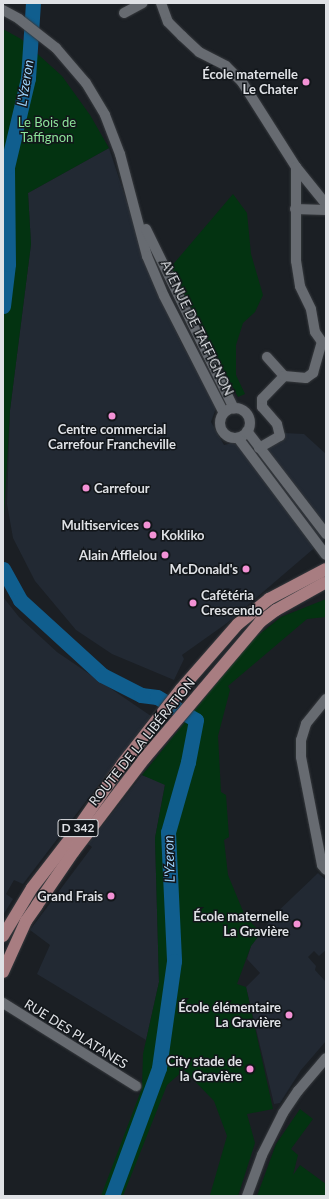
<!DOCTYPE html>
<html>
<head>
<meta charset="utf-8">
<style>
	body { margin:0 }
	#map { position:relative; width:329px; height:1199px; overflow:hidden; background:#1b1f24; font-family:Lato,sans-serif }
	div>[style] { position:absolute }
	.built>* { inset:0; background:#222933 }
	.green>* { inset:0; background:#033311 }
	.river>* { height:15px; margin:-7.5px; padding:0 7.5px; transform-origin:7.5px; border-radius:7.5px; background:#105e8e }
	.roads { filter:drop-shadow(0 0 1px #36393d) drop-shadow(0 0 1px #36393d) }
	.minor>* { height:10px; margin:-5px; padding:0 5px; transform-origin:5px; border-radius:5px; background:#676b71 }
	.minor>.ring { margin:-5px; padding:0; box-sizing:content-box; background:none; border:10px solid #676b71; border-radius:50% }
	.major>* { height:12px; margin:-6px; padding:0 6px; transform-origin:6px; border-radius:6px; background:#a87d81 }
	.dots>* { width:11px; height:11px; translate:-50% -50%; box-sizing:border-box; border:2px solid #12161a; border-radius:50% }
	span { translate:-50% -50%; white-space:nowrap; text-align:center; line-height:1.15; -webkit-text-stroke:3px #12161a; paint-order:stroke }
	.shield-label span { padding:1px 3px; background:#12161a; border:1px solid; border-radius:3px; -webkit-text-stroke-width:0 }
	.shield-label { font-size:12px; color:#dfe1e5; font-weight:700 }
	.poi-label { font-size:13px; color:#dfe1e5; font-weight:700 }
	.right { translate:-100% -50%; text-align:right }
	.left { translate:0 -50%; text-align:left }
	.park-label { font-size:13px; color:#8be399 }
	.street-label { font-size:13px; color:#dfe1e5 }
	.water-label { font-size:14px; color:#9cd1fa; font-style:italic }
	.frame { position:absolute; inset:0; border:4px solid #dfe1e5; pointer-events:none }
</style>
</head>
<body>
<div id="map">
	<div class="built">
		<i style="clip-path:polygon(109px 148px,154px 284px,182px 344px,210px 395px,216px 408px,211px 422px,224px 445px,245px 440px,252px 431px,262px 443px,283px 433px,304px 434px,326px 454px,326px 538px,227px 623px,182px 655px,184px 659px,174px 680px,112px 654px,76px 630px,35px 581px,13px 538px,7px 504px,10px 410px,31px 244px,28px 193px)"></i>
		<i style="clip-path:polygon(3px 597px,19px 617px,57px 652px,151px 716px,23px 884px,14px 880px,6px 894px,13px 899px,3px 915px)"></i>
		<i style="clip-path:polygon(142px 775px,165px 784px,155px 838px,159px 982px,146px 1040px,37px 974px,50px 945px,30px 930px,92px 847px,88px 844px)"></i>
		<i style="clip-path:polygon(318px 873px,326px 880px,326px 950px,319px 956px,314px 951px,308px 957px,316px 966px,315px 970px,326px 982px,326px 1041px,301px 1070px,280px 1103px,274px 1104px,246px 987px,260px 973px,247px 959px,251px 946px,273px 916px)"></i>
	</div>
	<div class="green">
		<i style="clip-path:polygon(3px 29px,21px 39px,62px 76px,90px 115px,109px 148px,28px 193px,31px 244px,10px 410px,3px 534px)"></i>
		<i style="clip-path:polygon(233px 194px,247px 213px,251px 254px,263px 295px,255px 312px,243px 323px,236px 345px,236px 375px,245px 394px,238px 397px,170px 268px)"></i>
		<i style="clip-path:polygon(326px 599px,326px 617px,307px 619px,228px 686px,230px 690px,218px 736px,221px 792px,226px 795px,229px 837px,224px 840px,228px 875px,245px 916px,261px 933px,251px 946px,237px 984px,246px 987px,273px 1109px,247px 1114px,255px 1143px,238px 1196px,205px 1196px,210px 1195px,227px 1136px,214px 1101px,184px 1070px,167px 1085px,123px 1196px,101px 1196px,142px 1088px,143px 1054px,159px 982px,155px 838px,165px 785px,142px 775px,251px 641px,281px 617px)"></i>
		<i style="clip-path:polygon(300px 1109px,313px 1119px,291px 1149px,298px 1155px,293px 1175px,300px 1165px,326px 1184px,326px 1196px,257px 1196px,276px 1144px)"></i>
	</div>
	<div class="river">
		<i style="left:3px;top:306px;width:42px;rotate:-83.2deg"></i>
		<i style="left:8px;top:264px;width:97px;rotate:-90.6deg"></i>
		<i style="left:7px;top:167px;width:91px;rotate:-76.7deg"></i>
		<i style="left:28px;top:78px;width:75px;rotate:-86.2deg"></i>
		<i style="left:3px;top:569px;width:35px;rotate:61deg"></i>
		<i style="left:20px;top:600px;width:111px;rotate:42.4deg"></i>
		<i style="left:102px;top:675px;width:44px;rotate:27.1deg"></i>
		<i style="left:141px;top:695px;width:16px;rotate:7deg"></i>
		<i style="left:157px;top:697px;width:45px;rotate:30.5deg"></i>
		<i style="left:196px;top:720px;width:43px;rotate:100.8deg"></i>
		<i style="left:188px;top:762px;width:73px;rotate:105.9deg"></i>
		<i style="left:168px;top:832px;width:129px;rotate:87.3deg"></i>
		<i style="left:174px;top:961px;width:108px;rotate:98deg"></i>
		<i style="left:159px;top:1068px;width:136px;rotate:110.2deg"></i>
	</div>
	<div class="roads">
		<div class="minor">
			<i style="left:161px;top:3px;width:20px;rotate:70deg"></i>
			<i style="left:168px;top:22px;width:20px;rotate:45deg"></i>
			<i style="left:182px;top:36px;width:23px;rotate:43deg"></i>
			<i style="left:199px;top:52px;width:30px;rotate:27deg"></i>
			<i style="left:226px;top:66px;width:23px;rotate:45deg"></i>
			<i style="left:242px;top:82px;width:101px;rotate:57.6deg"></i>
			<i style="left:296px;top:167px;width:48px;rotate:51deg"></i>
			<i style="left:3px;top:10px;width:18px;rotate:29deg"></i>
			<i style="left:19px;top:19px;width:47px;rotate:38.1deg"></i>
			<i style="left:56px;top:48px;width:46px;rotate:49.4deg"></i>
			<i style="left:86px;top:83px;width:37px;rotate:59deg"></i>
			<i style="left:105px;top:115px;width:42px;rotate:69deg"></i>
			<i style="left:120px;top:154px;width:106px;rotate:75.2deg"></i>
			<i style="left:147px;top:256px;width:43px;rotate:67deg"></i>
			<i style="left:164px;top:296px;width:131px;rotate:62.9deg"></i>
			<i style="left:124px;top:13px;width:21px;rotate:-28deg"></i>
			<i style="left:295px;top:209px;width:31px;rotate:2deg"></i>
			<i style="left:146px;top:229px;width:200px;rotate:63.9deg"></i>
			<i style="left:267px;top:357px;width:25px;rotate:48deg"></i>
			<i class="ring" style="left:220px;top:408px;width:20px;height:20px"></i>
			<i style="left:247px;top:431px;width:130px;rotate:52.5deg"></i>
			<i style="left:238px;top:438px;width:146px;rotate:53.1deg"></i>
			<i style="left:259px;top:448px;width:24px;rotate:-30deg"></i>
			<i style="left:280px;top:436px;width:12px;rotate:-104deg"></i>
			<i style="left:277px;top:424px;width:23px;rotate:-131deg"></i>
			<i style="left:262px;top:407px;width:8px;rotate:-90deg"></i>
			<i style="left:262px;top:399px;width:32px;rotate:-46deg"></i>
			<i style="left:284px;top:376px;width:22px;rotate:5deg"></i>
			<i style="left:306px;top:378px;width:9px;rotate:-36deg"></i>
			<i style="left:313px;top:373px;width:32px;rotate:-74deg"></i>
			<i style="left:322px;top:342px;width:12px;rotate:-125deg"></i>
			<i style="left:315px;top:332px;width:23px;rotate:-100deg"></i>
			<i style="left:311px;top:309px;width:25px;rotate:-116deg"></i>
			<i style="left:300px;top:286px;width:25px;rotate:-99deg"></i>
			<i style="left:296px;top:261px;width:94px;rotate:-90deg"></i>
			<i style="left:326px;top:699px;width:32px;rotate:129deg"></i>
			<i style="left:306px;top:724px;width:17px;rotate:107deg"></i>
			<i style="left:301px;top:740px;width:17px;rotate:90deg"></i>
			<i style="left:301px;top:757px;width:110px;rotate:79deg"></i>
			<i style="left:322px;top:865px;width:6px;rotate:51deg"></i>
			<i style="left:3px;top:1003px;width:157px;rotate:32deg"></i>
			<i style="left:247px;top:1196px;width:44px;rotate:-69.9deg"></i>
			<i style="left:262px;top:1155px;width:47px;rotate:-63.4deg"></i>
			<i style="left:283px;top:1113px;width:27px;rotate:-56deg"></i>
			<i style="left:298px;top:1091px;width:43px;rotate:-49.7deg"></i>
		</div>
		<div class="major">
			<i style="left:3px;top:936px;width:56px;rotate:-58.9deg"></i>
			<i style="left:32px;top:888px;width:67px;rotate:-52.3deg"></i>
			<i style="left:73px;top:835px;width:88px;rotate:-55.2deg"></i>
			<i style="left:123px;top:763px;width:94px;rotate:-51.9deg"></i>
			<i style="left:181px;top:689px;width:86px;rotate:-48.8deg"></i>
			<i style="left:238px;top:624px;width:40px;rotate:-39deg"></i>
			<i style="left:269px;top:599px;width:64px;rotate:-27.8deg"></i>
			<i style="left:3px;top:972px;width:56px;rotate:-65.7deg"></i>
			<i style="left:26px;top:921px;width:19px;rotate:-55deg"></i>
			<i style="left:37px;top:905px;width:65px;rotate:-55.6deg"></i>
			<i style="left:74px;top:851px;width:116px;rotate:-52.7deg"></i>
			<i style="left:144px;top:759px;width:180px;rotate:-49.7deg"></i>
			<i style="left:260px;top:622px;width:20px;rotate:-37deg"></i>
			<i style="left:276px;top:610px;width:57px;rotate:-29.2deg"></i>
		</div>
	</div>
	<div class="dots">
		<i style="left:306px;top:82px;background:#f391d5"></i>
		<i style="left:112px;top:416px;background:#f391d5"></i>
		<i style="left:86px;top:488px;background:#f391d5"></i>
		<i style="left:147px;top:525px;background:#f391d5"></i>
		<i style="left:153px;top:535px;background:#f391d5"></i>
		<i style="left:165px;top:555px;background:#f391d5"></i>
		<i style="left:246px;top:569px;background:#f391d5"></i>
		<i style="left:193px;top:603px;background:#f391d5"></i>
		<i style="left:111px;top:896px;background:#f391d5"></i>
		<i style="left:297px;top:924px;background:#f391d5"></i>
		<i style="left:289px;top:1015px;background:#f391d5"></i>
		<i style="left:250px;top:1069px;background:#f391d5"></i>
	</div>
	<div class="shield-label">
		<span style="left:78px;top:828px">D 342</span>
	</div>
	<div class="poi-label">
		<span class="right" style="left:298px;top:82px">École maternelle<br>Le Chater</span>
		<span style="left:112px;top:437px">Centre commercial<br>Carrefour Francheville</span>
		<span class="left" style="left:94px;top:488px">Carrefour</span>
		<span class="right" style="left:139px;top:525px">Multiservices</span>
		<span class="left" style="left:161px;top:535px">Kokliko</span>
		<span class="right" style="left:157px;top:555px">Alain Afflelou</span>
		<span class="right" style="left:238px;top:569px">McDonald's</span>
		<span class="left" style="left:201px;top:603px">Cafétéria<br>Crescendo</span>
		<span class="right" style="left:103px;top:896px">Grand Frais</span>
		<span class="right" style="left:289px;top:924px">École maternelle<br>La Gravière</span>
		<span class="right" style="left:281px;top:1015px">École élémentaire<br>La Gravière</span>
		<span class="right" style="left:242px;top:1069px">City stade de<br>la Gravière</span>
	</div>
	<div class="park-label">
		<span style="left:47px;top:130px">Le Bois de<br>Taffignon</span>
	</div>
	<div class="street-label">
		<span style="left:197px;top:328px;rotate:64deg">AVENUE DE TAFFIGNON</span>
		<span style="left:142px;top:742px;rotate:-51deg">ROUTE DE LA LIBÉRATION</span>
		<span style="left:76px;top:1034px;rotate:32deg">RUE DES PLATANES</span>
	</div>
	<div class="water-label">
		<span style="left:25px;top:83px;rotate:-81deg">L'Yzeron</span>
		<span style="left:169px;top:859px;rotate:-92deg">L'Yzeron</span>
	</div>
	<div class="frame"></div>
</div>
</body>
</html>
